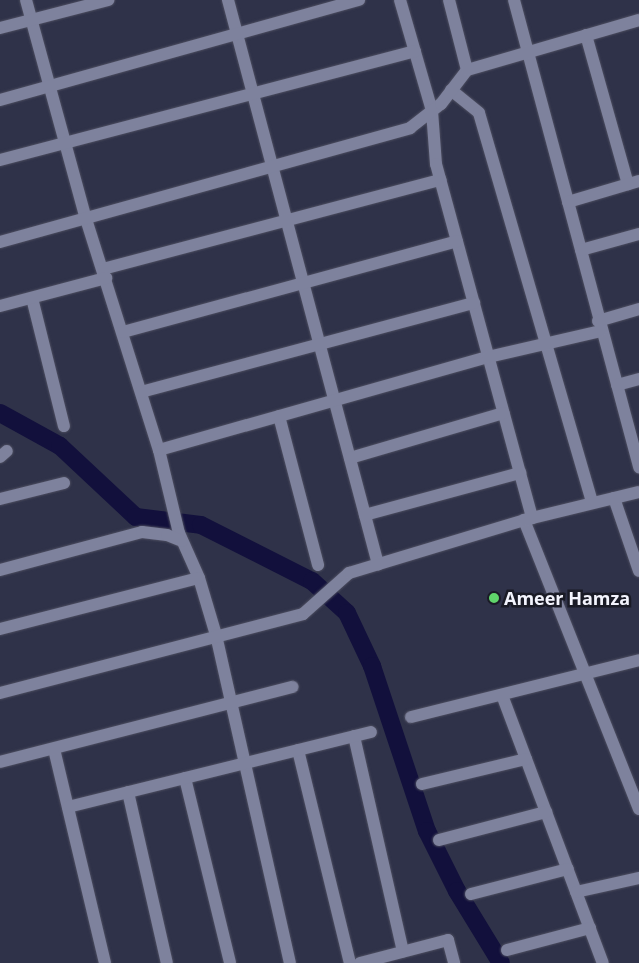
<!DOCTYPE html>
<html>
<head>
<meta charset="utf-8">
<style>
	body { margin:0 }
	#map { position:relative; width:639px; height:963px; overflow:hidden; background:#2f3249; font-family:"Open Sans",sans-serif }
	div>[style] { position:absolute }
	.canal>* { height:18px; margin:-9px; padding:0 9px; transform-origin:9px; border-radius:9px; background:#12103c }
	.roads { filter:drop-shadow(0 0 1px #4d4e60) drop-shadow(0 0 1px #4d4e60) }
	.minor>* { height:12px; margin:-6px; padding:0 6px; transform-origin:6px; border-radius:6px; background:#7e829d }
	.tertiary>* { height:12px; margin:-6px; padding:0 6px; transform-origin:6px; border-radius:6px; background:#7e829d }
	.dots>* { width:14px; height:14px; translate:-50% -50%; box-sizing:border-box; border:2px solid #1a1b26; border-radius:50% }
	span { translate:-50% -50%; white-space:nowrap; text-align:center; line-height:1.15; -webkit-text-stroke:5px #1a1b26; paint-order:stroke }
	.poi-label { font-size:18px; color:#f3f4fd; font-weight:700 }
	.left { translate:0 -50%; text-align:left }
</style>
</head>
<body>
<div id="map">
	<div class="canal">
		<i style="left:0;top:413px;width:68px;rotate:28.8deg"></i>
		<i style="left:60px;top:446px;width:104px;rotate:43.1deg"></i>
		<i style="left:136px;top:517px;width:65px;rotate:7deg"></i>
		<i style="left:201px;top:525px;width:124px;rotate:26.8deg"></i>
		<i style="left:312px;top:581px;width:47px;rotate:42.4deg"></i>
		<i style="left:347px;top:613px;width:59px;rotate:64.7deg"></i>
		<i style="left:372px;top:666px;width:174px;rotate:71.6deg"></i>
		<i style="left:427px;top:831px;width:67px;rotate:63.4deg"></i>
		<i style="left:457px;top:891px;width:84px;rotate:58.6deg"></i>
	</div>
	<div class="roads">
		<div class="minor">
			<i style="left:26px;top:0;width:227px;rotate:74.7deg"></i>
			<i style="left:86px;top:219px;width:242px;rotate:72.5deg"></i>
			<i style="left:159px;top:450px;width:85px;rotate:76.5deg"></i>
			<i style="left:179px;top:533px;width:49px;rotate:66deg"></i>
			<i style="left:199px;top:578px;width:59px;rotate:73.4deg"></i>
			<i style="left:216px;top:635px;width:336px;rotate:77.3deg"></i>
			<i style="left:228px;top:0;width:584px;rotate:75.11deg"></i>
			<i style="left:400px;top:0;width:116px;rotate:73.9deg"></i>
			<i style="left:432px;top:111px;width:53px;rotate:85.7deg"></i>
			<i style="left:436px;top:164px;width:367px;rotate:74.8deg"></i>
			<i style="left:449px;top:0;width:72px;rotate:75.6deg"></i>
			<i style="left:514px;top:0;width:484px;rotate:75deg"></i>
			<i style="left:0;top:28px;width:112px;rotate:-14.5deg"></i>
			<i style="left:586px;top:35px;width:155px;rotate:74.3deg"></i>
			<i style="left:451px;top:90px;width:36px;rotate:39deg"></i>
			<i style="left:479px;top:113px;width:406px;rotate:73.8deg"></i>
			<i style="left:0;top:100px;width:373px;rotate:-15.6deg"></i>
			<i style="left:0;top:160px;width:429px;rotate:-14.7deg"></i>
			<i style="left:568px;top:202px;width:74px;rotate:-16.5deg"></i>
			<i style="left:581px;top:250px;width:60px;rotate:-15.4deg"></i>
			<i style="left:103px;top:269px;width:349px;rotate:-14.8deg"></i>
			<i style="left:32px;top:298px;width:132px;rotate:76deg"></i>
			<i style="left:0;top:306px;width:110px;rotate:-14.8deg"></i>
			<i style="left:598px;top:321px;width:43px;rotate:-16.3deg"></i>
			<i style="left:123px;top:332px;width:346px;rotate:-15.2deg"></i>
			<i style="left:617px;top:385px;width:23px;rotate:-15deg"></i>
			<i style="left:141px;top:392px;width:345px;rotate:-15deg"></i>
			<i style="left:279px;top:416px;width:154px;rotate:75.3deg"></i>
			<i style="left:159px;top:450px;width:342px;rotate:-15.8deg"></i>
			<i style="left:488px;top:357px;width:116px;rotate:-13deg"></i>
			<i style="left:0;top:457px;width:9px;rotate:-41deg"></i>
			<i style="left:350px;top:458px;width:160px;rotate:-16.3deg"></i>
			<i style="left:614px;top:498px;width:77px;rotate:71.1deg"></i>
			<i style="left:0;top:499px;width:66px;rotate:-14deg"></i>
			<i style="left:365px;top:515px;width:161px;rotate:-15.2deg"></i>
			<i style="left:524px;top:520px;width:311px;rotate:68.3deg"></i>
			<i style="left:0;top:570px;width:147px;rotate:-15deg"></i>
			<i style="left:142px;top:532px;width:25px;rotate:7deg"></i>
			<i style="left:167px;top:535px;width:16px;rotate:22deg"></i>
			<i style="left:0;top:629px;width:205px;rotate:-14.4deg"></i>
			<i style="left:0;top:693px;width:313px;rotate:-14.6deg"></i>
			<i style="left:303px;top:614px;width:62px;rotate:-41.7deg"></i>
			<i style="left:349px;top:573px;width:183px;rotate:-16.8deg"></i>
			<i style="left:524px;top:520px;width:118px;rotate:-13.7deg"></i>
			<i style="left:502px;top:695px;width:286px;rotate:69.4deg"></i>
			<i style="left:411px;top:717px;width:235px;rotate:-14deg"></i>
			<i style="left:354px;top:736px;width:221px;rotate:77.2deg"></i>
			<i style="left:54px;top:749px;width:220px;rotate:76.6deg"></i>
			<i style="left:298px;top:750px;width:219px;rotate:76.3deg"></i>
			<i style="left:0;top:762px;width:302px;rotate:-14.4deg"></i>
			<i style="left:185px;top:778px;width:190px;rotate:76.3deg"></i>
			<i style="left:422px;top:784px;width:107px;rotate:-13.5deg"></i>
			<i style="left:128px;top:792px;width:175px;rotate:77.2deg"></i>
			<i style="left:68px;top:807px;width:312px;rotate:-13.9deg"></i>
			<i style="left:439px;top:840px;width:111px;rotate:-14.7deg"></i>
			<i style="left:576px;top:892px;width:65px;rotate:-12.5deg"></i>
			<i style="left:471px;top:894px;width:100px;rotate:-14.5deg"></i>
			<i style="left:507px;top:950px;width:86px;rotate:-14.8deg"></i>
			<i style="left:360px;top:963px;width:91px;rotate:-14.6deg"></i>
			<i style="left:448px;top:940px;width:24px;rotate:75deg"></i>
		</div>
		<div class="tertiary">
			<i style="left:0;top:242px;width:426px;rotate:-15.5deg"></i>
			<i style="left:410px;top:128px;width:39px;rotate:-38deg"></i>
			<i style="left:441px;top:104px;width:43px;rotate:-52.6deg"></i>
			<i style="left:467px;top:70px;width:179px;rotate:-16.2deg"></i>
		</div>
	</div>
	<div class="dots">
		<i style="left:494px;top:598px;background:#60d56b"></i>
	</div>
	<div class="poi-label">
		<span class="left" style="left:504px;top:598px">Ameer Hamza</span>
	</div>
</div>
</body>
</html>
